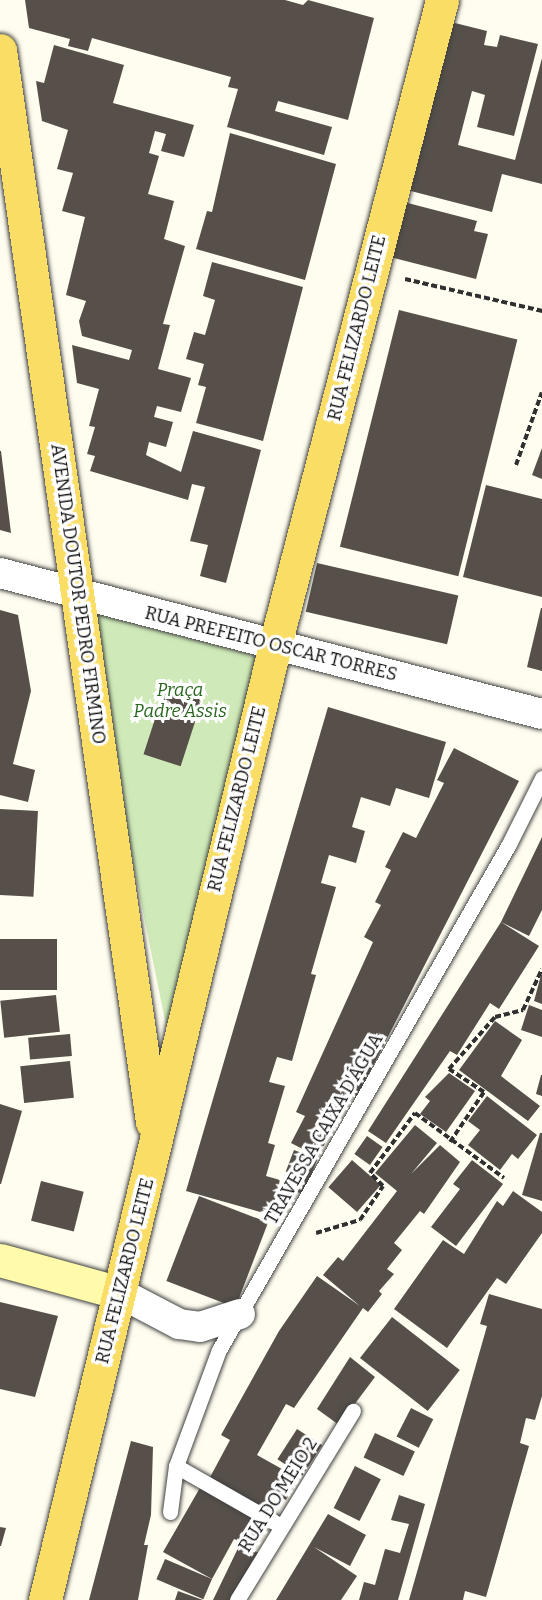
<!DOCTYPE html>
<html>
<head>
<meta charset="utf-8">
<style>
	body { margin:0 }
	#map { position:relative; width:542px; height:1600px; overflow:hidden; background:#fffdef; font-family:Bitter,serif }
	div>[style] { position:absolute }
	.green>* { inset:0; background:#cfeab8 }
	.building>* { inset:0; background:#57504a; transform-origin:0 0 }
	.path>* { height:4px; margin-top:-2px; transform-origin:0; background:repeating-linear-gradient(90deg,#303030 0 6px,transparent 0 9px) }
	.roads { filter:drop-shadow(0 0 2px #414141) drop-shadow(0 0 2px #414141) }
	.lane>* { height:15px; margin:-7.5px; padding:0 7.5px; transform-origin:7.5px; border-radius:7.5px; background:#fff }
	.street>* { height:30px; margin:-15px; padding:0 15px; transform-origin:15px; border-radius:15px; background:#fff }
	.secondary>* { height:33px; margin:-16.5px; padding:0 16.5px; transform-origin:16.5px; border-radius:16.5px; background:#fffbaa }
	.primary>* { height:33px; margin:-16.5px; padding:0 16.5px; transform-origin:16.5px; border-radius:16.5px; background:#f9dd65 }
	span { translate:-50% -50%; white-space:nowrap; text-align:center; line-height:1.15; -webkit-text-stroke:6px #fff; paint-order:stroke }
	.street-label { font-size:18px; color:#0e0e0e }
	.park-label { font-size:18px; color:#28661e; font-style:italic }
</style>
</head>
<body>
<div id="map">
	<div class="green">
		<i style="clip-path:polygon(79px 595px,275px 645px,173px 1060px)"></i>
	</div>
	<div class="building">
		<i style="clip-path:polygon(25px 0,285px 0,303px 5px,308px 0,374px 18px,348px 120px,278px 101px,275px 111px,332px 127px,324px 155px,227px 127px,238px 89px,228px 87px,231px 77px,92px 38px,88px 51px,68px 46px,70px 39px,29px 28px)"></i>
		<i style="clip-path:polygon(451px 22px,487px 31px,484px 45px,497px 47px,500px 35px,538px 44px,514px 136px,477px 127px,485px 95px,472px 91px,458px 145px,515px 160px,542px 58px,542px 184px,502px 174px,492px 212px,407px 190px)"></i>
		<i style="clip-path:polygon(54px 45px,124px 65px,113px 103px,194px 125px,184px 157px,161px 151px,166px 134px,155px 131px,149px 153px,159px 156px,148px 194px,174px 201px,164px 239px,185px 246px,163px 324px,170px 325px,158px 369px,191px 378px,181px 412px,157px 406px,154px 417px,173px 422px,166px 447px,149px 442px,146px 455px,181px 472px,193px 431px,261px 450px,226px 583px,200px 576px,208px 545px,190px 541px,205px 487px,192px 484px,188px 500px,90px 471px,95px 456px,87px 454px,95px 427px,89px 426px,99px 389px,77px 383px,72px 345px,129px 360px,132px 350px,82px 336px,79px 321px,86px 301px,66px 295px,85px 217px,62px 211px,73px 173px,57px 169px,68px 130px,42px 121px,36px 81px,44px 83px)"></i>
		<i style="clip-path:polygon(230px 133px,336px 164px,305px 280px,196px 249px,207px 211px,212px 212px)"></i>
		<i style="clip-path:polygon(404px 202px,477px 221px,474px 231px,488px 234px,476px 279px,390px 257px)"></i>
		<i style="clip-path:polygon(212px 262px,303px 287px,263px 441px,196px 423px,206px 387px,198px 385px,204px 364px,186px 359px,194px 332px,205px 335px,215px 300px,203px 296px)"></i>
		<i style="left:399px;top:310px;width:122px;height:244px;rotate:14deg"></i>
		<i style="clip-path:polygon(542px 448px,542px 479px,532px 475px)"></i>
		<i style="clip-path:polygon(0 451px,1px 451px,11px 533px,0 530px)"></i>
		<i style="clip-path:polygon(486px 485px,542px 499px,542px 597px,463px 577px)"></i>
		<i style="left:317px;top:563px;width:145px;height:50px;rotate:13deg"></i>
		<i style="clip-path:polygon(541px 608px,542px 608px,542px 671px,527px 667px)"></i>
		<i style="clip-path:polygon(0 610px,18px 615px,31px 691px,13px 764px,35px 770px,28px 802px,0 795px)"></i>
		<i style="left:167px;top:682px;width:39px;height:76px;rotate:18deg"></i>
		<i style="clip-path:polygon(328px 707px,446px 742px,429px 798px,396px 788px,390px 806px,361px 797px,352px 827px,365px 831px,356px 863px,329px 855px,321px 883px,336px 887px,311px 974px,316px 975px,292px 1061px,277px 1057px,269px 1082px,285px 1086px,268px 1143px,275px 1145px,266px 1176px,280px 1180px,271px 1215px,186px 1191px)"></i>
		<i style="clip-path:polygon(454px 748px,519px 781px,356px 1099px,349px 1096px,318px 1157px,291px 1143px,305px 1116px,296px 1112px,373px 942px,364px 937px,381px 905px,375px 902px,391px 870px,385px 867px,403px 832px,416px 838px,444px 783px,437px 780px)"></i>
		<i style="left:0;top:809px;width:38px;height:86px;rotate:3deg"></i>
		<i style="clip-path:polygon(542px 837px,542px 910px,529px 936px,501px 922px,539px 946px,499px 1009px,490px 1003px,457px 1055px,450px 1051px,386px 1143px,368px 1131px,501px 922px)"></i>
		<i style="left:57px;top:939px;width:51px;height:57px;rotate:90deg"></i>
		<i style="clip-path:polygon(541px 975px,542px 975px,542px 1004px,534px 1001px)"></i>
		<i style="left:56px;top:995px;width:37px;height:56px;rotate:84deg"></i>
		<i style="clip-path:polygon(529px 1005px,542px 1010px,542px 1037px,521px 1030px)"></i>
		<i style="clip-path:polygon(495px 1021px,522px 1040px,501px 1076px,540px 1106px,528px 1121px,459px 1070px)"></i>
		<i style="left:70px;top:1034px;width:22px;height:42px;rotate:85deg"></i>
		<i style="left:70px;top:1061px;width:37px;height:50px;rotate:84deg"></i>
		<i style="clip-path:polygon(449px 1073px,475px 1091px,446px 1132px,420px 1114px,430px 1101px,425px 1097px)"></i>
		<i style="clip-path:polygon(541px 1075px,542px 1075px,542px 1096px,536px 1094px)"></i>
		<i style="clip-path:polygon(487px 1096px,537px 1135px,518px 1159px,512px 1154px,500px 1170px,468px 1145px,480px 1130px,468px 1121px)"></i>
		<i style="clip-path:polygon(0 1104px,22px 1111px,1px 1184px,0 1184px)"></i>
		<i style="clip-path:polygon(415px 1125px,437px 1143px,411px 1174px,440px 1145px,460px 1162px,424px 1214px,420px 1211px,394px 1243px,402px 1250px,387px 1269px,394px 1274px,379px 1291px,382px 1294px,368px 1312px,363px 1308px,294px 1408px,286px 1404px,257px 1455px,298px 1478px,286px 1500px,272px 1493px,263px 1511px,208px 1481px,230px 1440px,221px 1435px,279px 1331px,317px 1276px,360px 1306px,323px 1275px,338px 1257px,343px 1261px,397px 1191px,375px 1173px)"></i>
		<i style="clip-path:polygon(540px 1133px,542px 1133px,542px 1201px,522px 1195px)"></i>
		<i style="left:367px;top:1136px;width:19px;height:22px;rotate:35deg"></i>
		<i style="left:294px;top:1150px;width:25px;height:38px;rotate:21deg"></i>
		<i style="left:352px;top:1160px;width:38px;height:36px;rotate:41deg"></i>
		<i style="clip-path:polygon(472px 1160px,503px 1184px,456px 1246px,431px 1227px,460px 1189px,453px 1184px)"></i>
		<i style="left:41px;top:1181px;width:44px;height:41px;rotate:14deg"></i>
		<i style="clip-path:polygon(513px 1191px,542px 1212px,542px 1233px,506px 1284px,497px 1278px,447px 1348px,394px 1309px,443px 1240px,464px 1254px,497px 1201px,503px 1206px)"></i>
		<i style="left:199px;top:1196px;width:74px;height:91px;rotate:21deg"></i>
		<i style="clip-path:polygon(489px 1294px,542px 1309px,542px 1396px,535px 1420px,526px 1418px,520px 1443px,529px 1446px,486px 1597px,465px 1591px,463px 1600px,409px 1600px,487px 1326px,480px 1324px)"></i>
		<i style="clip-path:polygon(0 1302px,58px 1316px,35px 1397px,0 1389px)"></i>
		<i style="left:392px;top:1317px;width:86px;height:52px;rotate:38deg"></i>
		<i style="clip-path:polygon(350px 1357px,375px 1377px,339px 1425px,317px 1409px)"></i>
		<i style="left:411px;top:1408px;width:25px;height:32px;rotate:27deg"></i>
		<i style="left:297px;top:1429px;width:30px;height:36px;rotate:33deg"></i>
		<i style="left:375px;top:1433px;width:44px;height:27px;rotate:25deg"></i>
		<i style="clip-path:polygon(131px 1441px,153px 1447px,151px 1515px,144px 1545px,148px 1545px,138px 1600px,89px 1600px)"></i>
		<i style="left:355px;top:1466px;width:29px;height:47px;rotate:27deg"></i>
		<i style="clip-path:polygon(201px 1486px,268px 1524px,253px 1550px,261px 1554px,233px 1600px,213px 1600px,241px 1542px,234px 1539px,212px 1579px,163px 1552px)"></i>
		<i style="clip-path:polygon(399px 1495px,425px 1504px,398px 1600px,359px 1600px,364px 1582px,375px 1585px,385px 1549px,400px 1553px,409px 1524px,391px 1520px)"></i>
		<i style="clip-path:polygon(328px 1514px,366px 1535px,350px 1566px,314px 1547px,357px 1576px,341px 1600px,276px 1600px)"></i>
		<i style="clip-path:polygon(0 1527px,6px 1528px,1px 1546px,0 1546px)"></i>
		<i style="left:165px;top:1559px;width:51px;height:22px;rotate:23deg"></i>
		<i style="clip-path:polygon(178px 1591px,203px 1600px,175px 1600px)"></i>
	</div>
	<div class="path">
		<i style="left:405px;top:279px;width:141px;rotate:13.1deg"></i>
		<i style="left:516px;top:465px;width:77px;rotate:-70.4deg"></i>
		<i style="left:450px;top:1142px;width:60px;rotate:-55.8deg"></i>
		<i style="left:484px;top:1092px;width:42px;rotate:-146.7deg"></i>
		<i style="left:449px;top:1069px;width:69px;rotate:-48.5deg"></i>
		<i style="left:495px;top:1017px;width:29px;rotate:-14deg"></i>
		<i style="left:523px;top:1010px;width:45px;rotate:-65.1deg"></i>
		<i style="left:316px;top:1233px;width:46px;rotate:-16.5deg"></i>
		<i style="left:360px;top:1220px;width:41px;rotate:-55.9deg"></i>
		<i style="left:383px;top:1186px;width:18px;rotate:-135deg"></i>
		<i style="left:370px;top:1173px;width:75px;rotate:-53.1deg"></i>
		<i style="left:415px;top:1113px;width:110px;rotate:36.1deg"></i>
	</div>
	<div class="roads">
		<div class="lane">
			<i style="left:176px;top:1466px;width:121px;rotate:29.7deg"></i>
			<i style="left:170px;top:1512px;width:46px;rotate:-82.6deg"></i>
			<i style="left:176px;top:1466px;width:124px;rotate:-69.7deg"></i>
			<i style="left:219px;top:1350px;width:583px;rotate:-60.18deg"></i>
			<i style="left:509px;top:844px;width:74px;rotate:-63.4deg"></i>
			<i style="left:237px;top:1600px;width:222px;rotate:-58.5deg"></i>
		</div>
		<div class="street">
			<i style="left:0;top:573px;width:560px;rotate:14.58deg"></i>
			<i style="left:120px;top:1293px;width:67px;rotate:27.7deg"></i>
			<i style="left:179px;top:1324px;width:21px;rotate:8deg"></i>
			<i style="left:200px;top:1327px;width:42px;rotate:-18deg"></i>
		</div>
		<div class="secondary">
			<i style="left:0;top:1260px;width:124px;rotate:15.4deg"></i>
		</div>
		<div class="primary">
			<i style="left:0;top:50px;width:1083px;rotate:81.93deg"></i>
			<i style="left:45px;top:1600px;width:982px;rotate:-76.46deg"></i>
			<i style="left:275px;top:645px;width:666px;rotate:-75.48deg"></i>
		</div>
	</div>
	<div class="street-label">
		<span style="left:357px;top:328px;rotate:-76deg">RUA FELIZARDO LEITE</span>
		<span style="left:78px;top:594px;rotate:82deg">AVENIDA DOUTOR PEDRO FIRMINO</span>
		<span style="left:271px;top:644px;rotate:14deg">RUA PREFEITO OSCAR TORRES</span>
		<span style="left:237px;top:799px;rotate:-76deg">RUA FELIZARDO LEITE</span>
		<span style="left:324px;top:1129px;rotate:-60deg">TRAVESSA CAIXA D'ÁGUA</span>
		<span style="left:125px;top:1271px;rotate:-76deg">RUA FELIZARDO LEITE</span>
		<span style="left:278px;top:1495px;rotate:-58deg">RUA DO MEIO 2</span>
	</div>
	<div class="park-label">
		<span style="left:180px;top:701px">Praça<br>Padre Assis</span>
	</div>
</div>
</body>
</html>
